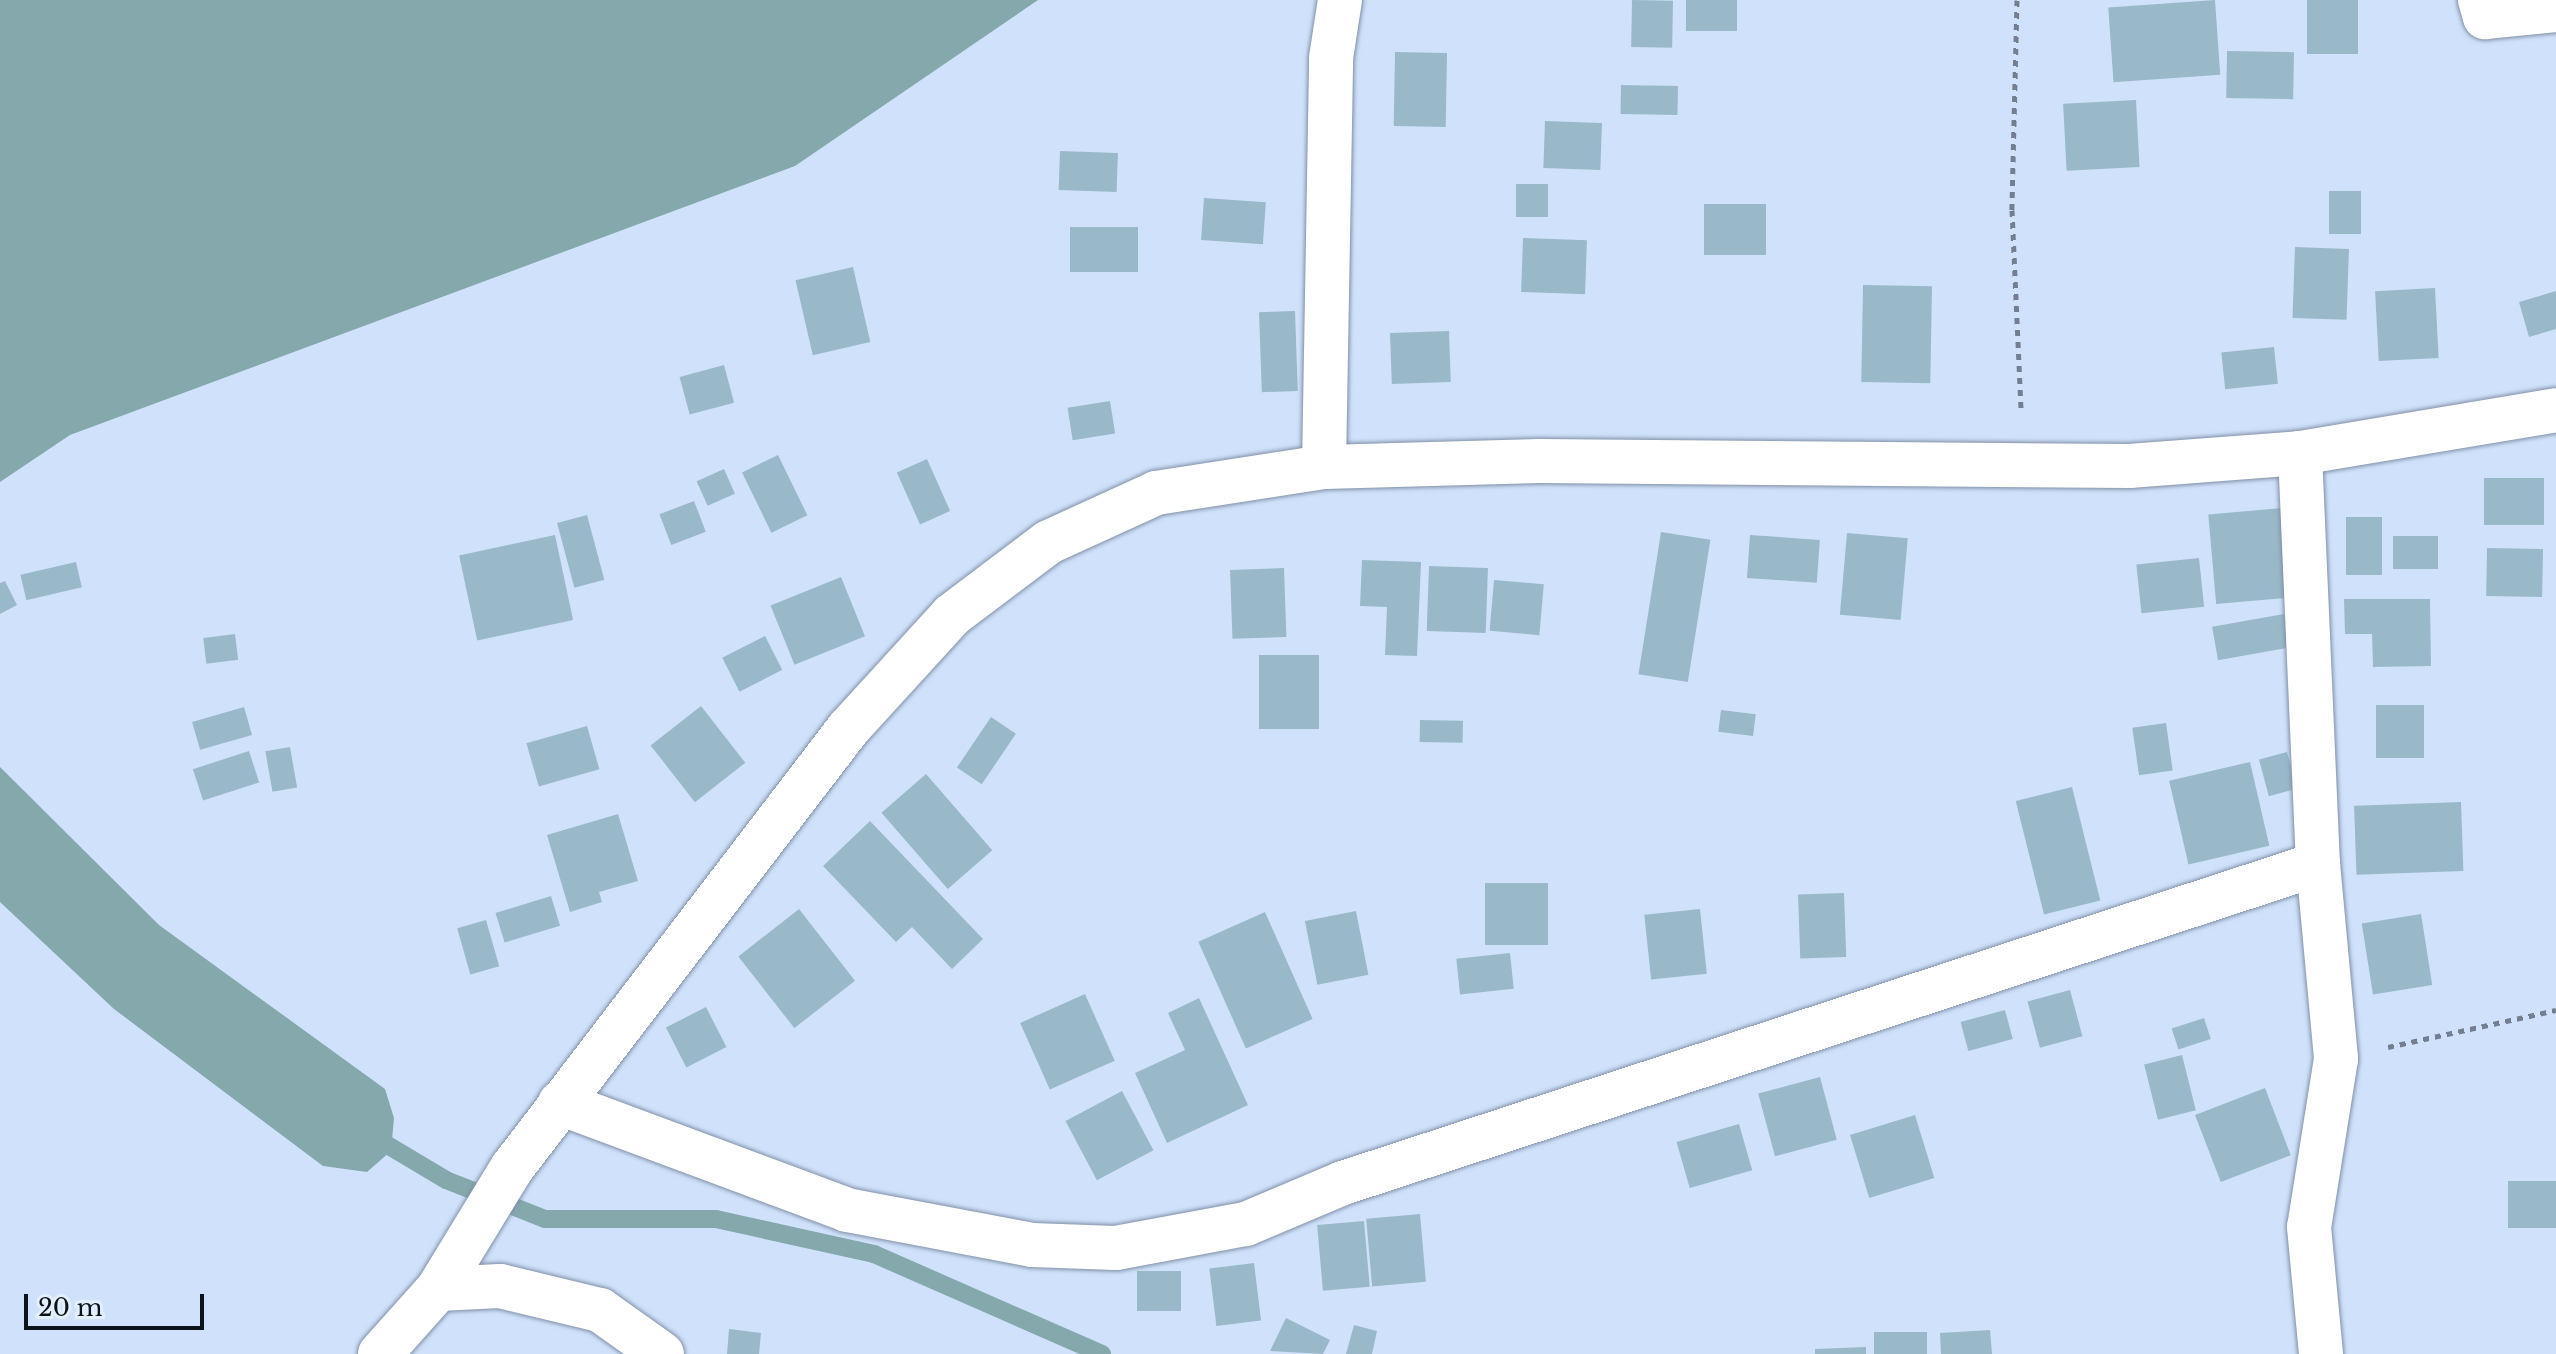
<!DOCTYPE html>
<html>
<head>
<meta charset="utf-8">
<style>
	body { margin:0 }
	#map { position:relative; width:2556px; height:1354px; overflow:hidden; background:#d0e2fb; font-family:"Libre Baskerville",serif }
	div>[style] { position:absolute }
	.water>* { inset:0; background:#84a8ac }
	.stream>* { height:18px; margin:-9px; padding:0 9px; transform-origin:9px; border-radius:9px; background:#84a8ac }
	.building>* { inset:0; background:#9ab9c8; transform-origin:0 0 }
	.path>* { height:5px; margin-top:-2.5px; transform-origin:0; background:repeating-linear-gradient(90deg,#737f90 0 6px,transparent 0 12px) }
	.roads { filter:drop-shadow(0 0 2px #8090a7) drop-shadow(0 0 2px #8090a7) }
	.minor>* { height:44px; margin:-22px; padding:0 22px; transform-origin:22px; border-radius:22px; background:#fff }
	span { translate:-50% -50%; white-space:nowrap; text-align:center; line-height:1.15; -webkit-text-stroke:6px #e4effe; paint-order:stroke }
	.scale { position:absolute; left:24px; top:1294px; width:180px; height:36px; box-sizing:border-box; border:4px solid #0d131b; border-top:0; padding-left:10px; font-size:24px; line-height:28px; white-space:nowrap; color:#0d131b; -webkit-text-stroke:6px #e4effe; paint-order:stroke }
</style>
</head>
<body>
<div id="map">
	<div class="water">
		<i style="clip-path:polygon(0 0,1038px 0,795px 166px,70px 435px,0 482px)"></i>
		<i style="clip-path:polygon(0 767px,159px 925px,385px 1089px,394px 1118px,391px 1151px,367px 1172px,323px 1166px,114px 1009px,0 902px)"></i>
	</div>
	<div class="stream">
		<i style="left:374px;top:1137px;width:84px;rotate:30.8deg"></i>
		<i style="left:446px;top:1180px;width:106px;rotate:21.5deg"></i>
		<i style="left:545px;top:1219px;width:171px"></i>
		<i style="left:716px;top:1219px;width:162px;rotate:12.5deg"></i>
		<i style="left:874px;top:1254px;width:249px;rotate:23.7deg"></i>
	</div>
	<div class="building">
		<i style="left:1632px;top:0;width:41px;height:47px;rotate:1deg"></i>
		<i style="left:1686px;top:0;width:51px;height:31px"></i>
		<i style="left:2215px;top:0;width:75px;height:107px;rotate:86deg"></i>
		<i style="left:2307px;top:0;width:51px;height:54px"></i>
		<i style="left:2227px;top:51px;width:67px;height:47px;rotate:1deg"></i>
		<i style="left:1395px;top:52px;width:52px;height:74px;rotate:1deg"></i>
		<i style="left:1621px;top:85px;width:57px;height:29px;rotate:1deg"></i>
		<i style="left:2136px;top:100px;width:67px;height:73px;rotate:87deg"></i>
		<i style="left:1545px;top:121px;width:57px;height:47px;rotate:2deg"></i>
		<i style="left:1060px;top:151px;width:58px;height:39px;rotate:2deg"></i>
		<i style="left:1516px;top:184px;width:32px;height:33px"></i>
		<i style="left:2329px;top:191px;width:32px;height:43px"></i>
		<i style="left:1204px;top:198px;width:62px;height:42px;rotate:4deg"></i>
		<i style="left:1704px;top:204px;width:62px;height:51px"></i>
		<i style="left:1138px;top:227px;width:45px;height:68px;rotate:90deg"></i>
		<i style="left:1523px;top:238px;width:64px;height:54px;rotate:2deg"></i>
		<i style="left:2295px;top:247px;width:54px;height:71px;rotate:2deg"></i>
		<i style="left:853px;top:267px;width:77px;height:59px;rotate:77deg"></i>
		<i style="left:1863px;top:285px;width:69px;height:97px;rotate:1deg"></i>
		<i style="left:2435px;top:288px;width:70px;height:60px;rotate:87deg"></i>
		<i style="clip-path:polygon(2556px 291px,2556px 329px,2529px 337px,2519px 302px)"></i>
		<i style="left:1295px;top:311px;width:80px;height:36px;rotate:88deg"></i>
		<i style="left:1449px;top:331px;width:51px;height:59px;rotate:88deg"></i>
		<i style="left:2274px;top:347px;width:37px;height:53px;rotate:84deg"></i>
		<i style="left:724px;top:365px;width:39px;height:46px;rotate:75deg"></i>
		<i style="left:1110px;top:401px;width:33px;height:43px;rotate:81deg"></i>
		<i style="left:778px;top:455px;width:67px;height:40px;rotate:64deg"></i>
		<i style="left:927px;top:459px;width:57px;height:33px;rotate:66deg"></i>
		<i style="left:724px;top:469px;width:27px;height:30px;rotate:66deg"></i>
		<i style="left:2484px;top:478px;width:60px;height:47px"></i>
		<i style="left:694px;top:501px;width:33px;height:37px;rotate:69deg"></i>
		<i style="left:2282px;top:508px;width:90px;height:74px;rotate:85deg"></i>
		<i style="left:587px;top:515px;width:67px;height:31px;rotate:75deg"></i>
		<i style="left:2346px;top:517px;width:36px;height:58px"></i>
		<i style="left:1661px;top:532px;width:50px;height:144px;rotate:9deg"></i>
		<i style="left:1847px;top:533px;width:61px;height:82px;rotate:5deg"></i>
		<i style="left:555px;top:535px;width:87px;height:98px;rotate:78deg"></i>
		<i style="left:1750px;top:535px;width:70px;height:43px;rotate:4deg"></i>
		<i style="left:2438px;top:536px;width:33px;height:45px;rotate:90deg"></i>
		<i style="left:2487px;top:548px;width:56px;height:48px;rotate:1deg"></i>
		<i style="left:2199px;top:558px;width:49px;height:63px;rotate:84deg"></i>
		<i style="clip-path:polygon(1362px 560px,1421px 562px,1417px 656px,1385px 655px,1387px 607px,1360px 606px)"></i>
		<i style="left:76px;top:562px;width:26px;height:57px;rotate:77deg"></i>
		<i style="left:1429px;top:566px;width:59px;height:65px;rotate:2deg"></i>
		<i style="left:1284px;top:568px;width:69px;height:54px;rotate:88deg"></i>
		<i style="left:841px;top:577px;width:64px;height:76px;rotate:68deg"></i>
		<i style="left:1494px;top:580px;width:50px;height:51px;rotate:5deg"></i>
		<i style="clip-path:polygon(5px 581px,17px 605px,0 614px,0 583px)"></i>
		<i style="clip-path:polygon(2344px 599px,2430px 599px,2431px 666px,2373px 667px,2372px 634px,2345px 634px)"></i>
		<i style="left:2284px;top:614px;width:34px;height:73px;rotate:80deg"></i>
		<i style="left:235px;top:634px;width:26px;height:32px;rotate:83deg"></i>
		<i style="left:765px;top:636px;width:38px;height:48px;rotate:63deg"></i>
		<i style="left:1259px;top:655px;width:60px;height:74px"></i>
		<i style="left:2424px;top:705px;width:53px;height:48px;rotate:90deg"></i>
		<i style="left:701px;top:706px;width:72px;height:64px;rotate:52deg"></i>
		<i style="left:244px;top:707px;width:29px;height:54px;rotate:74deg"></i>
		<i style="left:1721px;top:710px;width:35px;height:22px;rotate:7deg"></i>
		<i style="left:991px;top:717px;width:30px;height:61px;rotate:34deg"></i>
		<i style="left:1420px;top:720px;width:43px;height:22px;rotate:1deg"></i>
		<i style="left:2166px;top:723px;width:48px;height:34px;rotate:82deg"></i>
		<i style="left:587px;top:726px;width:45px;height:63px;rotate:74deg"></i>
		<i style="left:290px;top:747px;width:41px;height:25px;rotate:80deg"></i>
		<i style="left:249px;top:751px;width:33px;height:59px;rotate:72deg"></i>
		<i style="left:2287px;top:752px;width:38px;height:29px;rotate:75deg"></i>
		<i style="left:2250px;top:762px;width:86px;height:83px;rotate:77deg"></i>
		<i style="left:926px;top:774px;width:101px;height:59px;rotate:49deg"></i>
		<i style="left:2072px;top:787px;width:117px;height:58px;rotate:76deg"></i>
		<i style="left:2461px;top:802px;width:69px;height:107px;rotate:88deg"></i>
		<i style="clip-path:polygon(618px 814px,638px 881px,599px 892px,602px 902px,570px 912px,547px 835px)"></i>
		<i style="clip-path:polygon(870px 821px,983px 939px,952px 969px,912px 927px,896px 942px,823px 866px)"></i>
		<i style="left:1548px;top:883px;width:62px;height:63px;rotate:90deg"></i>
		<i style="left:1844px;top:893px;width:64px;height:46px;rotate:88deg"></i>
		<i style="left:551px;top:896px;width:31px;height:58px;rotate:73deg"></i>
		<i style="left:799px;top:909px;width:91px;height:77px;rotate:52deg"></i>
		<i style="left:1700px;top:909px;width:65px;height:56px;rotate:84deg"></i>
		<i style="left:1356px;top:911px;width:65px;height:52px;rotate:79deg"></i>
		<i style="left:1265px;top:912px;width:117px;height:73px;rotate:66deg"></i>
		<i style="left:2421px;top:914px;width:72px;height:60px;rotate:81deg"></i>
		<i style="left:486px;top:920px;width:48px;height:30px;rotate:74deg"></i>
		<i style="left:1510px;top:953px;width:36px;height:54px;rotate:84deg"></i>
		<i style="left:2070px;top:990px;width:48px;height:44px;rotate:75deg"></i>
		<i style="left:1085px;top:994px;width:73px;height:71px;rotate:66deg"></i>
		<i style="clip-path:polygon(1199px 998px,1248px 1105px,1167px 1143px,1135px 1073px,1185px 1050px,1168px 1013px)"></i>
		<i style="left:706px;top:1007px;width:45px;height:45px;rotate:63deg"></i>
		<i style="left:2005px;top:1010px;width:30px;height:46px;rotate:75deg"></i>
		<i style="left:2204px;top:1018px;width:22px;height:34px;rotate:72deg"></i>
		<i style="left:2182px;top:1055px;width:57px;height:39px;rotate:76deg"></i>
		<i style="left:1820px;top:1077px;width:65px;height:64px;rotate:75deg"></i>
		<i style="left:2265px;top:1088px;width:72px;height:75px;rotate:69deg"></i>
		<i style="left:1122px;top:1091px;width:67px;height:64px;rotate:62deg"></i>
		<i style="left:1915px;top:1115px;width:66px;height:68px;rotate:73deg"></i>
		<i style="left:1739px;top:1124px;width:48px;height:65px;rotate:74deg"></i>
		<i style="left:2556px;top:1181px;width:47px;height:48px;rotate:90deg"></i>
		<i style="left:1420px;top:1214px;width:68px;height:54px;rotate:85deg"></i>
		<i style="left:1364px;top:1221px;width:66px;height:47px;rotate:85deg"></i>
		<i style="left:1254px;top:1263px;width:58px;height:45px;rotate:83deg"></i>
		<i style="left:1137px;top:1271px;width:44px;height:40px"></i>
		<i style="clip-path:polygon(1286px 1318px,1330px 1340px,1323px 1354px,1270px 1351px)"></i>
		<i style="clip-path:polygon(1354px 1325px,1377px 1331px,1372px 1354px,1346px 1354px)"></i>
		<i style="clip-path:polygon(729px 1329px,761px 1333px,759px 1354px,727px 1354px)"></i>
		<i style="clip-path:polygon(1990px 1330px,1992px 1354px,1941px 1354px,1940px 1333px)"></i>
		<i style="left:1927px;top:1332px;width:22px;height:53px;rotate:90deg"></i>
		<i style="clip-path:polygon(1866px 1347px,1866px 1354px,1815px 1354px,1815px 1349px)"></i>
	</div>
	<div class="path">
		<i style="left:2017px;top:0;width:210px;rotate:91.4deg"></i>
		<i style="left:2012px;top:210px;width:201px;rotate:87.4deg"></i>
		<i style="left:2388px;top:1047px;width:172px;rotate:-12.4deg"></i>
	</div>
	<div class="roads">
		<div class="minor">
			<i style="left:2480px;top:0;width:18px;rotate:74deg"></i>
			<i style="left:2485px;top:17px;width:71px;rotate:-5.6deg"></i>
			<i style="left:2300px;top:453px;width:411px;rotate:87.5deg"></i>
			<i style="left:2318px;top:864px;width:196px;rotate:84.7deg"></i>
			<i style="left:2336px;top:1059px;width:170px;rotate:99.1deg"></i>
			<i style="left:2309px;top:1227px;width:128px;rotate:84.6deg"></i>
			<i style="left:1324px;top:467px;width:409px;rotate:-89deg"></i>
			<i style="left:1331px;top:58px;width:59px;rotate:-81.2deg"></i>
			<i style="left:560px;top:1103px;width:306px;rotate:20.4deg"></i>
			<i style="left:847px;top:1210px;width:188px;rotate:10.7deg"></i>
			<i style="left:1032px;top:1245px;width:84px;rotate:2deg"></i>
			<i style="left:1116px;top:1248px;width:132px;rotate:-10.5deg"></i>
			<i style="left:1246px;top:1224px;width:105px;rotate:-22.9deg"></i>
			<i style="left:1343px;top:1183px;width:1026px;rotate:-18.12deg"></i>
			<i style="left:438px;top:1289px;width:62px;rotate:-2.8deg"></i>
			<i style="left:500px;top:1286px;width:103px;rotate:13.5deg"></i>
			<i style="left:600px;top:1310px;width:76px;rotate:35.4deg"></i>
			<i style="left:380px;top:1354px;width:87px;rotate:-48.3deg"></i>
			<i style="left:438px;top:1289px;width:142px;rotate:-58.6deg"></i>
			<i style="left:512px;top:1168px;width:553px;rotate:-52.57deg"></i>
			<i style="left:848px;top:729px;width:154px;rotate:-47.6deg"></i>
			<i style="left:952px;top:615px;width:121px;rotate:-37deg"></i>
			<i style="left:1049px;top:542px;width:118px;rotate:-24.6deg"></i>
			<i style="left:1156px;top:493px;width:170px;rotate:-8.8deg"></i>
			<i style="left:1324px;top:467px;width:215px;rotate:-1.6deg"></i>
			<i style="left:1539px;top:461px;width:590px;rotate:0.49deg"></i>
			<i style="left:2129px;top:466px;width:171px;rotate:-4.3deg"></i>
			<i style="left:2300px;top:453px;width:260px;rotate:-9.5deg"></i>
		</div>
	</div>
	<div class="scale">20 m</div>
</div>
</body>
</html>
